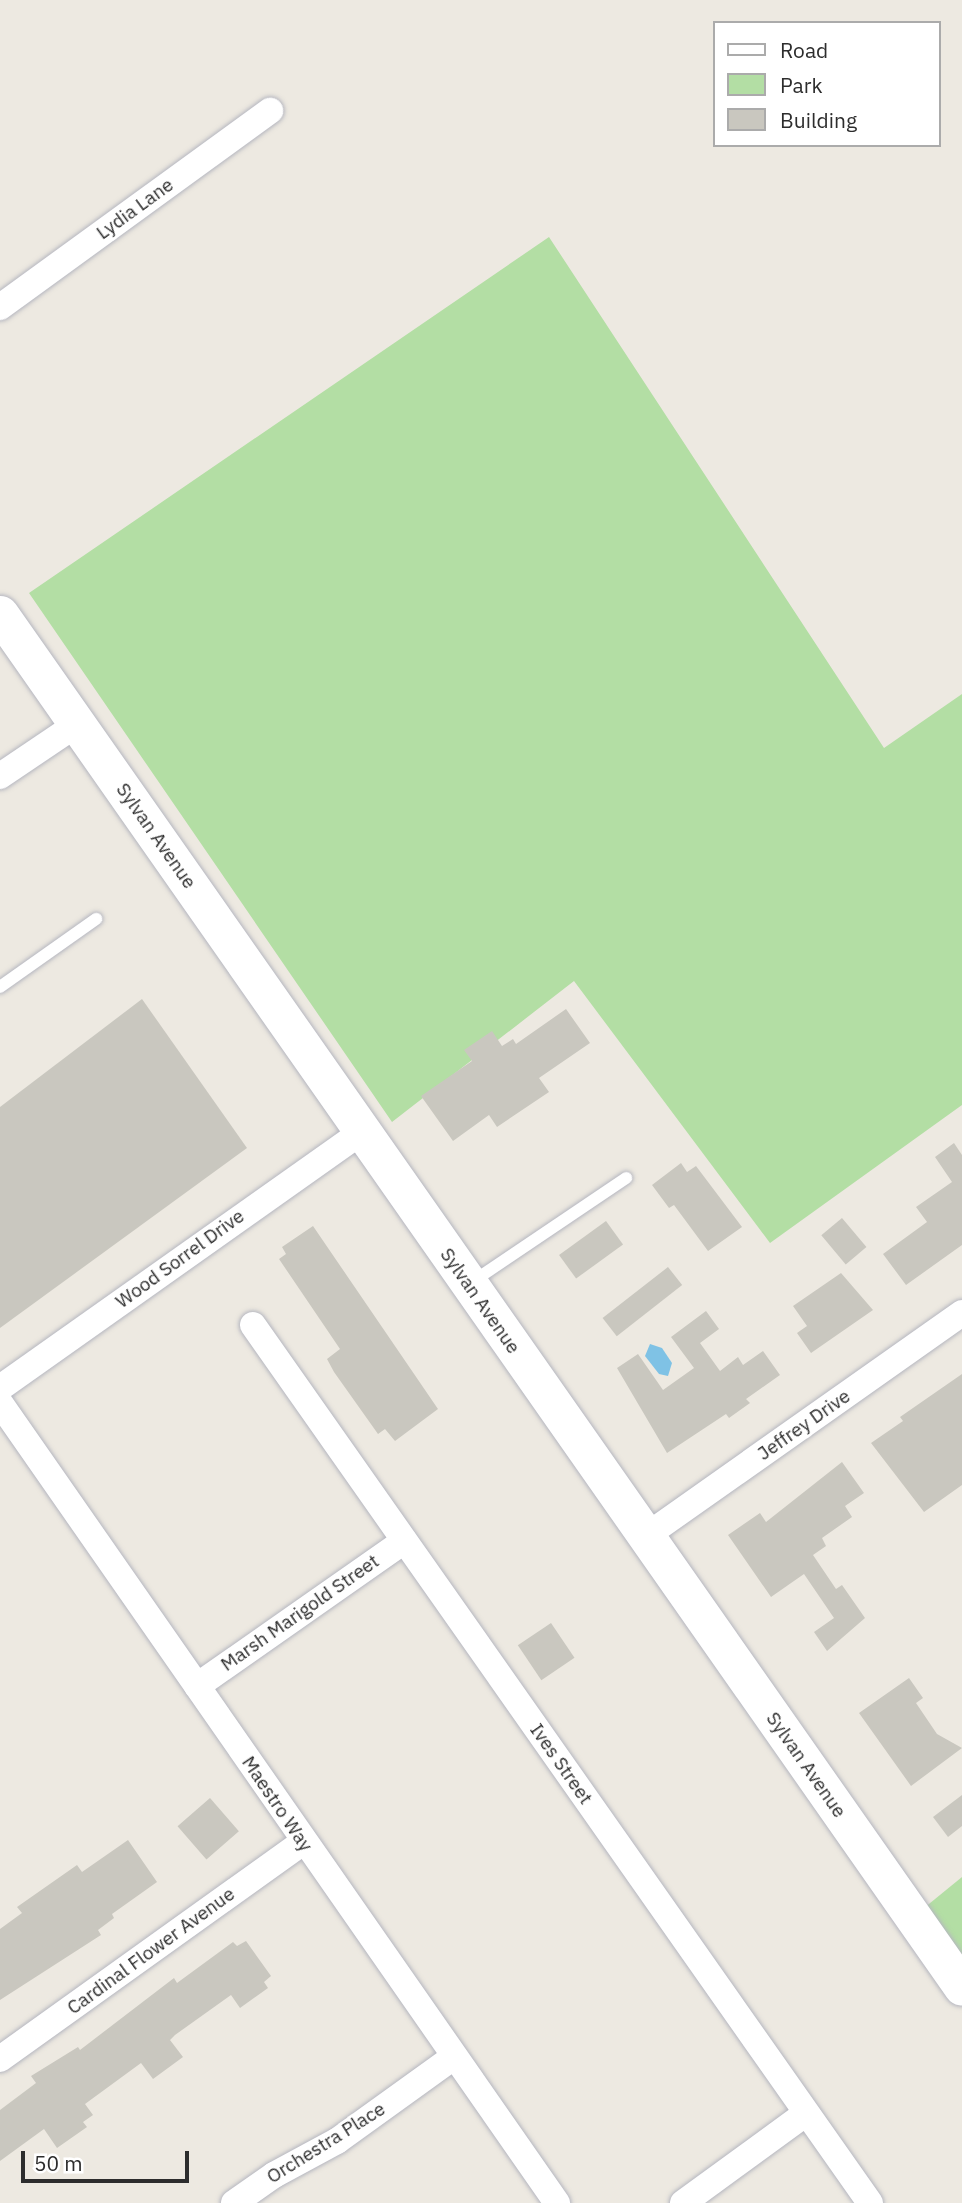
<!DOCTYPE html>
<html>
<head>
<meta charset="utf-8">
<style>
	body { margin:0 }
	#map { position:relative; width:962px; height:2203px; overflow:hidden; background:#ede9e1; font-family:"IBM Plex Sans",sans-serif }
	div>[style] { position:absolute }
	.green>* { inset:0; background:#b3dea4 }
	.water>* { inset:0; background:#7fc2e5 }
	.building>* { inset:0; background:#c9c7bf; transform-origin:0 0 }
	.roads { filter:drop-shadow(0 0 2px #b5b6bf) drop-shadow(0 0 2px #b5b6bf) }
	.lane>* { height:12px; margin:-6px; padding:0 6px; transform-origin:6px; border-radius:6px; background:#fff }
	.street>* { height:26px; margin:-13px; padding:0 13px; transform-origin:13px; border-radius:13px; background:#fff }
	.secondary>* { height:37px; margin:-18.5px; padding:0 18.5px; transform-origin:18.5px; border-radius:18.5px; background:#fff }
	span { translate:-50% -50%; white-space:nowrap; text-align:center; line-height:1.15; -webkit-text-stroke:5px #fff; paint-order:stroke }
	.street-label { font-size:19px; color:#2d2d2d }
	.legend { position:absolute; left:713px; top:21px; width:228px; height:126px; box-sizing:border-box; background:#fff; border:2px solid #ababab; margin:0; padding:9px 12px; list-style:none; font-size:21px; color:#2d2d2d }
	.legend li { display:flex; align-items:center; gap:14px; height:35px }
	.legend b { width:35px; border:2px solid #ababab }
	.scale { position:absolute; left:21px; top:2151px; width:168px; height:32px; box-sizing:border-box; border:4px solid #2d2d2d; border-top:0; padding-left:9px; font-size:21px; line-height:24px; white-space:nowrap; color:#2d2d2d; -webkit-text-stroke:5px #fff; paint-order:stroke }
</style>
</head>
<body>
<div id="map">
	<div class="green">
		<i style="clip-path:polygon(549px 237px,884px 748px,962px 694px,962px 1105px,770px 1243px,574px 981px,392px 1122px,29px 593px)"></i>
		<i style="clip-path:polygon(962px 1877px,962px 1958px,924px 1908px)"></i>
	</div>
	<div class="water">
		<i style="clip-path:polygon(650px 1344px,662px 1348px,672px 1363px,668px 1376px,659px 1374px,645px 1356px)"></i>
	</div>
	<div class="building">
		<i style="clip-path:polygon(142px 999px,247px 1148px,0 1328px,0 1107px)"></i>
		<i style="clip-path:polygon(566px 1009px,590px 1043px,539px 1078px,549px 1092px,497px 1127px,489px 1115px,453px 1141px,421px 1096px,472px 1061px,464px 1050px,492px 1031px,502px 1046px,513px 1039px,516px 1044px)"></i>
		<i style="clip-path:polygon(954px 1143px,962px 1155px,962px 1245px,906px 1285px,883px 1254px,927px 1222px,916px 1207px,952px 1182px,935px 1157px)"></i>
		<i style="clip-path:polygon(681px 1163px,687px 1172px,696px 1166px,742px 1227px,708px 1251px,674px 1205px,669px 1208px,652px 1185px)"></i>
		<i style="left:842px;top:1218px;width:38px;height:27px;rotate:50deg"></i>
		<i style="left:606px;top:1221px;width:29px;height:58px;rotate:54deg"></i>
		<i style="clip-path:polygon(313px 1226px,438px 1409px,395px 1441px,385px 1429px,378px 1434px,334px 1372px,327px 1359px,340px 1349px,279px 1259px,286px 1254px,282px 1247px)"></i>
		<i style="left:668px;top:1267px;width:23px;height:83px;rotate:52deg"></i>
		<i style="clip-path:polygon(841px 1273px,873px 1310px,811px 1353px,797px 1333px,807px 1326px,793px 1306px)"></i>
		<i style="clip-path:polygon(706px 1311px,719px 1329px,700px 1343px,720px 1371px,738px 1357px,743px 1365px,763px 1351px,780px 1375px,746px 1399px,750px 1403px,729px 1418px,726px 1414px,667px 1453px,617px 1368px,638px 1354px,663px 1390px,694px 1368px,671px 1337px)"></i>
		<i style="clip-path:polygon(962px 1374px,962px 1485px,924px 1512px,871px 1443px,903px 1421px,900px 1417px)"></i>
		<i style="clip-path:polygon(842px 1462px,864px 1493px,845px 1506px,852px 1517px,822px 1538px,826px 1546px,813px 1555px,836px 1589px,842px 1585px,865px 1618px,827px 1651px,814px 1632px,834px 1618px,804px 1574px,771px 1597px,728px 1535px,760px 1513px,766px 1522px)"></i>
		<i style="left:551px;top:1623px;width:42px;height:40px;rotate:56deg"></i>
		<i style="clip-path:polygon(909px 1678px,923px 1698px,916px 1703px,937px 1734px,962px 1748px,911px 1786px,859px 1713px)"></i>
		<i style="clip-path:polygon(962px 1795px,962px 1826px,948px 1837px,933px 1817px)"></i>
		<i style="left:210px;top:1798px;width:44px;height:43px;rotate:49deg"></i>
		<i style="clip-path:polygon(128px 1840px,157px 1882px,112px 1914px,114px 1918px,98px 1930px,101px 1935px,0 2000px,0 1929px,22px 1913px,17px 1907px,77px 1865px,82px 1872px)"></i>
		<i style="clip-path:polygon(246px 1941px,271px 1976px,264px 1982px,268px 1988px,240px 2008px,231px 1995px,175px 2035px,170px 2040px,183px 2057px,153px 2079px,141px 2063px,85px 2104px,93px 2115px,83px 2122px,87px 2127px,57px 2148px,44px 2129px,0 2161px,0 2110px,36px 2083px,31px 2076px,78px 2047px,80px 2050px,174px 1978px,177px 1983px,233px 1942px,237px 1946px)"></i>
	</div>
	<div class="roads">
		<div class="lane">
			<i style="left:0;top:987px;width:118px;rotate:-35.3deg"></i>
			<i style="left:472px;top:1282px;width:186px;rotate:-34deg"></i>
		</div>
		<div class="street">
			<i style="left:0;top:307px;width:334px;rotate:-36deg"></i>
			<i style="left:0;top:776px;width:93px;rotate:-34deg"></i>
			<i style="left:253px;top:1325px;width:1073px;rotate:54.9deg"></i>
			<i style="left:0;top:1388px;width:443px;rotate:-35.3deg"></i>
			<i style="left:0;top:1403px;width:975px;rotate:55.15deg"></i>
			<i style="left:646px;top:1536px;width:387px;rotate:-35.2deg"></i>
			<i style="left:197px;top:1686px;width:253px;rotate:-35deg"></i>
			<i style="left:0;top:2059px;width:373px;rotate:-35.6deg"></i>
			<i style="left:234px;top:2203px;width:49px;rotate:-35deg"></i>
			<i style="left:274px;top:2175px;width:72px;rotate:-28.4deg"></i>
			<i style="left:337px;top:2141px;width:142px;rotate:-35.8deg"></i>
			<i style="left:683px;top:2203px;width:151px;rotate:-36.1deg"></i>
		</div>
		<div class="secondary">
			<i style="left:0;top:614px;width:1676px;rotate:54.98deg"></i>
		</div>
	</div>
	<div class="street-label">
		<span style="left:135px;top:209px;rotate:-36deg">Lydia Lane</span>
		<span style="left:156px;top:836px;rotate:55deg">Sylvan Avenue</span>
		<span style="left:180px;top:1259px;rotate:-36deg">Wood Sorrel Drive</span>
		<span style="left:480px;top:1301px;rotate:55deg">Sylvan Avenue</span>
		<span style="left:804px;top:1425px;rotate:-35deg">Jeffrey Drive</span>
		<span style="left:300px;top:1613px;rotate:-35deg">Marsh Marigold Street</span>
		<span style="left:561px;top:1764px;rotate:55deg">Ives Street</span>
		<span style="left:806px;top:1765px;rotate:55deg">Sylvan Avenue</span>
		<span style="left:277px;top:1804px;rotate:56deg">Maestro Way</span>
		<span style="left:151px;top:1951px;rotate:-36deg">Cardinal Flower Avenue</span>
		<span style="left:326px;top:2143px;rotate:-32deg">Orchestra Place</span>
	</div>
	<ul class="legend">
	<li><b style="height:9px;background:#fff"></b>Road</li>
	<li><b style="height:19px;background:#b3dea4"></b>Park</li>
	<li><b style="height:19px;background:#c9c7bf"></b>Building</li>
	</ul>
	<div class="scale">50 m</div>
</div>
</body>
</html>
